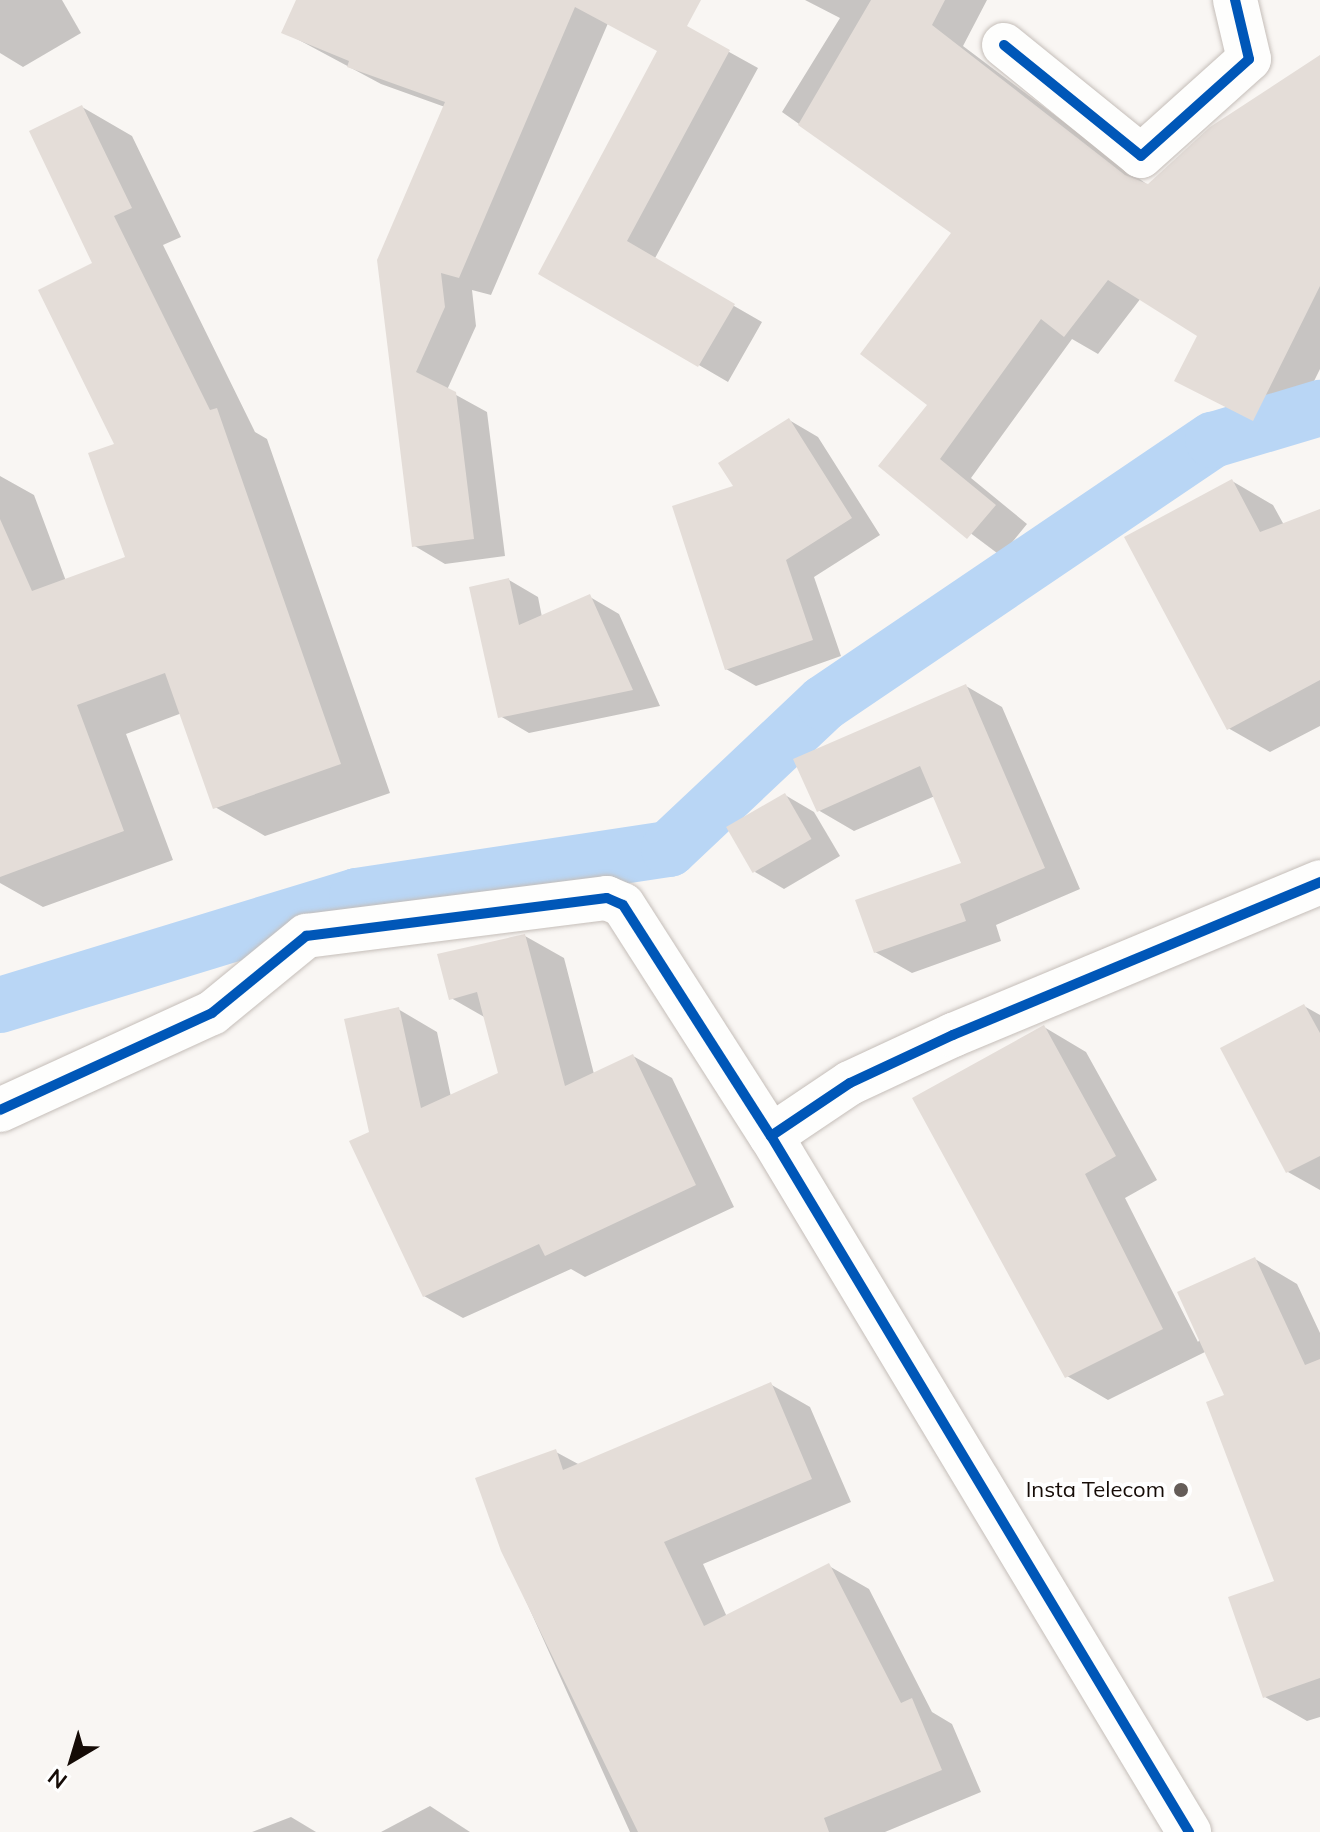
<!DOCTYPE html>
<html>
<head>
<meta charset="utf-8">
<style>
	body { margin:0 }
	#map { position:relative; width:1320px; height:1832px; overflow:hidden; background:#f9f6f3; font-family:Mulish,sans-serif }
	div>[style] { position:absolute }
	.shadow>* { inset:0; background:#0003 }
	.canal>* { height:56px; margin:-28px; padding:0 28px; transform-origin:28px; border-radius:28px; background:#b9d6f5 }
	.building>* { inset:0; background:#e4ddd8; transform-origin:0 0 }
	.roads { filter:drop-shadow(0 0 2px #c5beb9) drop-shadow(0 0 2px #c5beb9) }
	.minor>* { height:44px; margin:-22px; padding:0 22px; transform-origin:22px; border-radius:22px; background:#fefefd }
	.cycleway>* { height:10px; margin:-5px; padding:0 5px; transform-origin:5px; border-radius:5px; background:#0057b8 }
	.dots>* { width:22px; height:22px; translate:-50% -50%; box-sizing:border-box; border:4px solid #fff; border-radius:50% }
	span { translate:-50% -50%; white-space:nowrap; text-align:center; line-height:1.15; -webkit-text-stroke:8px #fff; paint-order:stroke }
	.poi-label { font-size:22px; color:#150b06 }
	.right { translate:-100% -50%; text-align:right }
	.north { position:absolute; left:32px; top:1720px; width:80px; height:80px; -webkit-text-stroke:6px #fff; paint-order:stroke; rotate:218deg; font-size:22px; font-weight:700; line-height:32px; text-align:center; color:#150b06 }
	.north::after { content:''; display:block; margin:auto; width:28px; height:36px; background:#150b06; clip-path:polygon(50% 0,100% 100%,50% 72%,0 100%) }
</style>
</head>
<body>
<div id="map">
	<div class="shadow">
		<i style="clip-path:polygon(0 0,62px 0,81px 33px,23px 67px,0 53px)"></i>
		<i style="clip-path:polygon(298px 0,618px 0,491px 295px,472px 290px,476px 326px,447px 390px,487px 412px,505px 556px,445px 564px,413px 545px,379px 260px,445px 107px,381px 84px,284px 32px)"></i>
		<i style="clip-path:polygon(805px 0,987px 0,963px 46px,1149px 186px,1320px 58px,1320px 369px,1286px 438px,1177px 381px,1199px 335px,1141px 298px,1098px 354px,1072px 339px,971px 478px,1027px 524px,1001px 556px,881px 466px,930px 405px,954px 233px,782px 112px,840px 18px)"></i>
		<i style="clip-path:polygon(675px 22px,758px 68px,654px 260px,762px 322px,728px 382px,541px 273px)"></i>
		<i style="clip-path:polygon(82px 107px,132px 136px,181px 237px,163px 245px,255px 432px,267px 439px,390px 793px,265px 836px,215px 807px,182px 713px,126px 734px,173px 860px,43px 907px,0 883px,0 476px,34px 495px,66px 581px,127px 558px)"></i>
		<i style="clip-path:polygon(789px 420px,818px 437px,880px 535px,814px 577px,841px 656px,756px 686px,726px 669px)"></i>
		<i style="clip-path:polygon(1232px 481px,1273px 505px,1284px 525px,1320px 512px,1320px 726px,1270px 752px,1228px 728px)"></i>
		<i style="clip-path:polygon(509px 580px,538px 597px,542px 617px,590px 597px,619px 614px,660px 706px,529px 733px,500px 716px)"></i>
		<i style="clip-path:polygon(966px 686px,1002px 707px,1080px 889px,996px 925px,1001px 941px,912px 973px,875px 952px,964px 864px,935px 796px,854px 831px,818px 810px)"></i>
		<i style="clip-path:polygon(785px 795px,814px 812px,840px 856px,784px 889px,755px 872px)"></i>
		<i style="clip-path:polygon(525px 936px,564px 958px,594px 1074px,633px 1056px,672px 1078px,734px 1207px,585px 1277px,571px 1269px,463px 1318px,424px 1296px,371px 1133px,398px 1009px,437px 1032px,451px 1097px,500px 1074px,486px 1018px,451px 998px)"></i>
		<i style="clip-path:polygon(1304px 1006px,1320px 1015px,1320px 1190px,1288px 1172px)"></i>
		<i style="clip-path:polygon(1044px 1027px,1086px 1052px,1157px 1180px,1125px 1198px,1198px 1342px,1255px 1259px,1297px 1284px,1320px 1333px,1320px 1717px,1307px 1721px,1265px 1697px,1276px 1582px,1227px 1396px,1207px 1351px,1108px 1400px,1067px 1376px)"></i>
		<i style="clip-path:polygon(770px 1384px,810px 1407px,851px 1502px,703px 1564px,727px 1617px,829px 1566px,869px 1589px,932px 1712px,952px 1724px,981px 1792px,885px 1832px,630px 1832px,503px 1550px,556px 1452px,580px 1465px)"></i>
		<i style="clip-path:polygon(430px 1806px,470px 1832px,381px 1832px)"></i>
		<i style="clip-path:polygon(291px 1817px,316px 1832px,252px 1832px)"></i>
	</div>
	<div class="canal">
		<i style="left:0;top:1005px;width:373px;rotate:-17deg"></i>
		<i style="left:357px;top:896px;width:316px;rotate:-8.6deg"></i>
		<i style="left:669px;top:849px;width:213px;rotate:-43.3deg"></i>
		<i style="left:824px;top:703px;width:470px;rotate:-34.1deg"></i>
		<i style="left:1213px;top:440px;width:112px;rotate:-16.7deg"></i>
	</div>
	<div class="building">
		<i style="clip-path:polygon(296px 0,701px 0,687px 26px,730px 50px,627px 241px,735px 304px,698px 367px,538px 274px,657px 51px,575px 7px,459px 278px,441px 273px,445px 307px,416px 372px,456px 392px,474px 539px,412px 547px,377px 260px,445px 102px,347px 67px,349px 61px,281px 33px)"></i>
		<i style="clip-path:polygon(871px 0,945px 0,932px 25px,1125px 175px,1148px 184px,1210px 127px,1320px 55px,1320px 286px,1253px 421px,1174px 381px,1197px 336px,1108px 280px,1064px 337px,1041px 319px,940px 459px,996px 505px,967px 539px,878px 466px,927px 405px,860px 354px,951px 233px,798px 125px)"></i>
		<i style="clip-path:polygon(82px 105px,132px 208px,114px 216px,210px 410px,217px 408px,341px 764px,213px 809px,165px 673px,77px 705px,124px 831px,0 877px,0 519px,32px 591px,125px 557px,88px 453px,114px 444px,38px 290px,92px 263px,29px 131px)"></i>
		<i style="clip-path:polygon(789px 418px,852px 518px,786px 560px,813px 640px,725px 670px,672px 506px,733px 486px,718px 463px)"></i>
		<i style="clip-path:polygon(1232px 479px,1260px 532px,1320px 509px,1320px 680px,1227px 730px,1124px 537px)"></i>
		<i style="clip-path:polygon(509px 578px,519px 625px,590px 594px,633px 690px,498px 718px,469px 587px)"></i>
		<i style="clip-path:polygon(966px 684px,1045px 868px,960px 904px,966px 921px,874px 953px,855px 900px,961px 863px,920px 766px,817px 812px,793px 759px)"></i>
		<i style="left:785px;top:793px;width:53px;height:68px;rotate:60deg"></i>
		<i style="clip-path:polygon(525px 934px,565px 1086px,633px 1054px,696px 1185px,545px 1256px,539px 1244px,423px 1297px,349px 1141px,369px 1132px,344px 1019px,399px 1007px,421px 1108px,498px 1073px,477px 992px,449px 1000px,437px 954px)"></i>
		<i style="clip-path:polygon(1304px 1004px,1320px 1033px,1320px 1156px,1286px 1173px,1220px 1048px)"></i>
		<i style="clip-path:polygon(1044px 1025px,1116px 1156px,1085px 1174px,1163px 1329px,1065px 1378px,912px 1098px)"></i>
		<i style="clip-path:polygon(1255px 1257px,1305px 1365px,1320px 1359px,1320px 1678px,1263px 1698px,1228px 1597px,1274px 1581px,1206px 1402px,1224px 1395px,1177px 1292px)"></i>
		<i style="clip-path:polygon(771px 1382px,812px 1479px,664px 1542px,704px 1626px,829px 1563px,901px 1703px,912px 1698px,942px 1770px,824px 1818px,829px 1832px,638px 1832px,501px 1551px,475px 1478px,556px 1449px,563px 1470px)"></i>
	</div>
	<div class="roads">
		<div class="minor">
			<i style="left:1004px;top:45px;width:176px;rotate:39deg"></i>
			<i style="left:1141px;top:156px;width:145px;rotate:-41.9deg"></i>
			<i style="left:1249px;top:59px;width:61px;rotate:-103.3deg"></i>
			<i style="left:0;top:1110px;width:233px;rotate:-24.6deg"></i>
			<i style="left:212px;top:1013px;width:122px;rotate:-39.3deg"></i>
			<i style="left:306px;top:936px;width:303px;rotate:-7.2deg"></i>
			<i style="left:607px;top:898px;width:17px;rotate:24deg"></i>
			<i style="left:623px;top:905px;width:274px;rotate:57.4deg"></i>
			<i style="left:771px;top:1136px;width:812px;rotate:59.01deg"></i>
			<i style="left:771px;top:1136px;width:95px;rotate:-33.9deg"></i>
			<i style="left:850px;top:1083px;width:114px;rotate:-25deg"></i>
			<i style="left:953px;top:1035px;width:398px;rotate:-22.6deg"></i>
		</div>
	</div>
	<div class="cycleway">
		<i style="left:1004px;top:45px;width:176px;rotate:39deg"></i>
		<i style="left:1141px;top:156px;width:145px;rotate:-41.9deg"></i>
		<i style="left:1249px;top:59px;width:61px;rotate:-103.3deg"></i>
		<i style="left:0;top:1110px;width:233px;rotate:-24.6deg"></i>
		<i style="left:212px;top:1013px;width:122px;rotate:-39.3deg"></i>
		<i style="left:306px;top:936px;width:303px;rotate:-7.2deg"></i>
		<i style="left:607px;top:898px;width:17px;rotate:24deg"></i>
		<i style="left:623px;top:905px;width:274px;rotate:57.4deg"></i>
		<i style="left:771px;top:1136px;width:812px;rotate:59.01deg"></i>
		<i style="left:771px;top:1136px;width:95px;rotate:-33.9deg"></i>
		<i style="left:850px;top:1083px;width:114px;rotate:-25deg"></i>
		<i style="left:953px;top:1035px;width:398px;rotate:-22.6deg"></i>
	</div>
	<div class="dots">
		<i style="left:1181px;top:1490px;background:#655d59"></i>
	</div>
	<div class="poi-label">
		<span class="right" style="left:1165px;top:1490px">Insta Telecom</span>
	</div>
	<div class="north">N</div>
</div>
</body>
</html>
